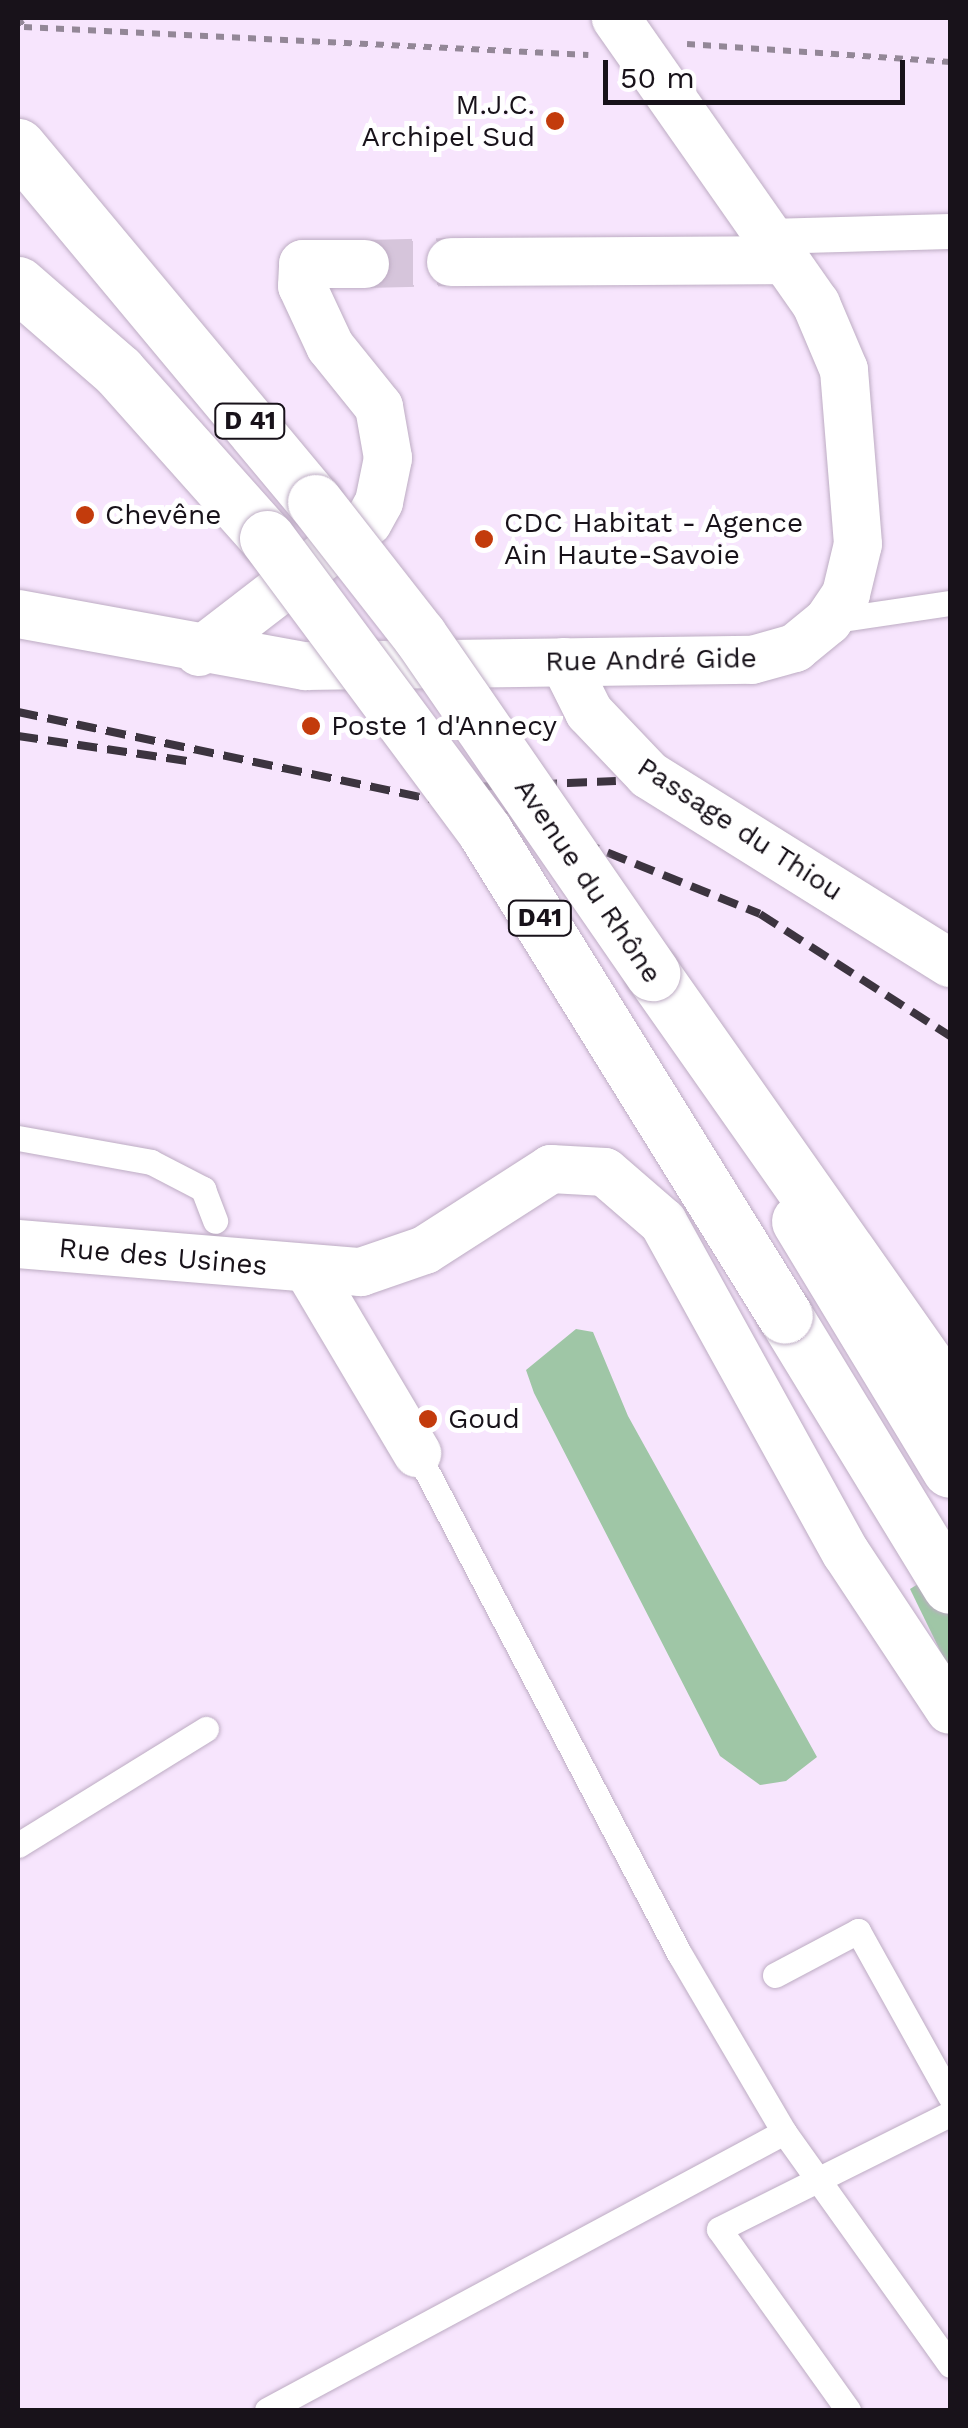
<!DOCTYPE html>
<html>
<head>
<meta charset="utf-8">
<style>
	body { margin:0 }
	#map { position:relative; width:968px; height:2428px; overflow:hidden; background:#f7e5fd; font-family:"Work Sans",sans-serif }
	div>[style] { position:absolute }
	.green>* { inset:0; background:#9fc6a6 }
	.minor-tunnel>* { height:48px; margin-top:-24px; transform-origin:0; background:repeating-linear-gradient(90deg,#d6c5db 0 48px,transparent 0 72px) }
	.path>* { height:6px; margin-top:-3px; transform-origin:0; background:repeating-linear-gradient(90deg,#938797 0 8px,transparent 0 16px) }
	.roads { filter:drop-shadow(0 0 2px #bdacc3) drop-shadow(0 0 2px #bdacc3) }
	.service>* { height:25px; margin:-12.5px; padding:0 12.5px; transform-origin:12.5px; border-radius:12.5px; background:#fff }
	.pedestrian>* { height:35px; margin:-17.5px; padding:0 17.5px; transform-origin:17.5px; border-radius:17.5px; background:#fff }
	.minor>* { height:48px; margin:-24px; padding:0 24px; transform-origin:24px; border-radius:24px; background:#fff }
	.primary>* { height:55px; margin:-27.5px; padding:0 27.5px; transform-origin:27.5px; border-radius:27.5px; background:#fff }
	.trunk>* { height:55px; margin:-27.5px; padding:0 27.5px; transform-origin:27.5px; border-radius:27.5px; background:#fff }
	.rail>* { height:8px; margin-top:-4px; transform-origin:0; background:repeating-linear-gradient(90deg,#3c343f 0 20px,transparent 0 30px) }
	.bridges { filter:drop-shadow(0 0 2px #bdacc3) drop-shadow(0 0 2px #bdacc3) }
	.primary-bridge>* { height:55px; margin:-27.5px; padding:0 27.5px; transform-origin:27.5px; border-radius:27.5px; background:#fff }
	.dots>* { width:28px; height:28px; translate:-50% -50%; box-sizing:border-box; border:5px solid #fff; border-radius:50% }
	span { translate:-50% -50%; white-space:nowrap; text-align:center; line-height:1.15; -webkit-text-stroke:10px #fff; paint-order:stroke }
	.shield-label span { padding:2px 8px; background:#fff; border:2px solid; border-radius:8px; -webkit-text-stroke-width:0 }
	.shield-label { font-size:25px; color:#18121a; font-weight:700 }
	.poi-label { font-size:28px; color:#18121a }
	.right { translate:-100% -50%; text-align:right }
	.left { translate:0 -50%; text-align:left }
	.street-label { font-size:28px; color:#18121a }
	.frame { position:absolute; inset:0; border:20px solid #18121a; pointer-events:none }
	.scale { position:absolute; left:603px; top:60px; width:302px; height:45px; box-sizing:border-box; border:5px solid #18121a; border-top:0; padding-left:12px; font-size:30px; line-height:35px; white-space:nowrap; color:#18121a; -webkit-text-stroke:8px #fff; paint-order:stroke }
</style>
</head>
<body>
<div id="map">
	<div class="green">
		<i style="clip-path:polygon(576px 1329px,593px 1332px,628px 1416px,817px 1757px,786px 1781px,760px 1785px,720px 1756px,534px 1393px,526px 1370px)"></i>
		<i style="clip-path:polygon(926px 1579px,950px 1615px,950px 1671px,910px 1589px)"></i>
	</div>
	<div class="minor-tunnel">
		<i style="left:365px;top:264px;width:86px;rotate:-1.3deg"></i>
	</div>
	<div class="path">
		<i style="left:18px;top:18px;width:11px;rotate:56deg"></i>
		<i style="left:24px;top:27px;width:565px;rotate:2.84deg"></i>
		<i style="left:687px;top:44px;width:264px;rotate:3.9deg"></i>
	</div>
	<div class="roads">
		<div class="service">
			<i style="left:828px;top:621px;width:123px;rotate:-8.4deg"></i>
			<i style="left:18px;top:1138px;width:135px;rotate:10.2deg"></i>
			<i style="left:151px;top:1162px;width:59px;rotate:27.4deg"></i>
			<i style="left:203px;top:1189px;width:34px;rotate:69deg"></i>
			<i style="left:18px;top:1845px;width:221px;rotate:-31.7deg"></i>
			<i style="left:775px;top:1975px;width:94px;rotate:-27.9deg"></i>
			<i style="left:858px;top:1931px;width:189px;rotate:60.9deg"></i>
			<i style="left:784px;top:2132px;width:286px;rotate:54.5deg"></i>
			<i style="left:267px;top:2410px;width:587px;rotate:-28.27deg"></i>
			<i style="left:784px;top:2132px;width:205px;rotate:-120.4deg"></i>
			<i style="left:680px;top:1955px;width:567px;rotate:-117.65deg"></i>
			<i style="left:848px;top:2410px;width:222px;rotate:-125.5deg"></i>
			<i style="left:719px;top:2229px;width:258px;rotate:-26.5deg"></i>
		</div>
		<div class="pedestrian">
			<i style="left:767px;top:236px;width:183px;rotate:-1.6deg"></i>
		</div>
		<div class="minor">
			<i style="left:451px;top:262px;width:335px;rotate:-0.3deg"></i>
			<i style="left:18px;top:614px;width:292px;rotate:10.3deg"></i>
			<i style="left:305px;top:666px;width:447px;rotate:-0.8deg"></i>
			<i style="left:752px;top:660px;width:45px;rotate:-15.6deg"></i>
			<i style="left:795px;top:648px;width:43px;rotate:-39.3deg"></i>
			<i style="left:828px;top:621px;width:32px;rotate:-56deg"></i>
			<i style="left:846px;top:594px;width:51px;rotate:-76.5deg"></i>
			<i style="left:858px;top:544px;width:175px;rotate:-94.6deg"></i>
			<i style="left:844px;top:370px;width:72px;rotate:-113deg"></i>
			<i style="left:816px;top:304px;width:349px;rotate:-125deg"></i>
			<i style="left:199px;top:652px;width:213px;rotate:-37.6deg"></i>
			<i style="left:368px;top:522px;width:23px;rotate:-61deg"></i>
			<i style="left:379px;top:502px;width:45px;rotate:-78.4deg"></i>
			<i style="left:388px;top:458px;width:52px;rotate:-100deg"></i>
			<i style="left:379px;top:407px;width:78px;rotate:-128.8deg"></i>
			<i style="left:330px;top:346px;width:66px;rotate:-115deg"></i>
			<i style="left:302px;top:286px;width:22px;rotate:-87deg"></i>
			<i style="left:303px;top:264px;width:62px"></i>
			<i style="left:564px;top:662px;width:56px;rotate:63.4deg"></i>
			<i style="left:589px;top:712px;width:87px;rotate:46.4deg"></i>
			<i style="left:649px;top:775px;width:355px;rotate:32deg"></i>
			<i style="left:18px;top:1244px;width:344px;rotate:4.7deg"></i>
			<i style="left:361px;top:1272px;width:68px;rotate:-19deg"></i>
			<i style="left:425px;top:1250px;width:150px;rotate:-32.7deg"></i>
			<i style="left:551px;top:1169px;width:54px;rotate:3.2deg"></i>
			<i style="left:605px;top:1172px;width:77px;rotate:40.8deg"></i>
			<i style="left:663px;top:1222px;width:378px;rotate:61.1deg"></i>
			<i style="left:846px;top:1553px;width:188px;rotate:56.5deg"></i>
			<i style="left:309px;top:1271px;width:212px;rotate:59.3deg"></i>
		</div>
		<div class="primary">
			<i style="left:18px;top:146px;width:464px;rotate:50.2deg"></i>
			<i style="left:18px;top:284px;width:133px;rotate:41deg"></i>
			<i style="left:118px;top:371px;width:224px;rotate:48.3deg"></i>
			<i style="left:799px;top:1221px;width:291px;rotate:58.8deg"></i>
			<i style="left:785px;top:1316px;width:316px;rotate:58.6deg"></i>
		</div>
		<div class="trunk">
			<i style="left:652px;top:973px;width:518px;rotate:54.9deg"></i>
		</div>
	</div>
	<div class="rail">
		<i style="left:18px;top:712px;width:517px;rotate:11.94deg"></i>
		<i style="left:524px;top:819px;width:254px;rotate:21.9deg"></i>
		<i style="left:760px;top:914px;width:226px;rotate:32.7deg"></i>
		<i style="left:18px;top:736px;width:171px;rotate:8.4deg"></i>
		<i style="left:447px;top:788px;width:169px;rotate:-2.4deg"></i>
	</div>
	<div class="bridges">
		<div class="primary-bridge">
			<i style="left:315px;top:502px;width:169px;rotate:52deg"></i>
			<i style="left:419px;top:635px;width:411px;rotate:55.4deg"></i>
			<i style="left:267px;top:538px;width:366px;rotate:53.4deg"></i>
			<i style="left:485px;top:832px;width:569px;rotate:58.21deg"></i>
		</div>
	</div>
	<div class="dots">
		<i style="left:555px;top:121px;background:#c33b0c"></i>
		<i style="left:85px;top:515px;background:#c33b0c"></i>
		<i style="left:484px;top:539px;background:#c33b0c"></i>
		<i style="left:311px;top:726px;background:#c33b0c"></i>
		<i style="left:428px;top:1419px;background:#c33b0c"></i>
	</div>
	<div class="shield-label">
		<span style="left:250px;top:421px">D 41</span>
		<span style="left:540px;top:918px">D41</span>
	</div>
	<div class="poi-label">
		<span class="right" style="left:535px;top:121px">M.J.C.<br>Archipel Sud</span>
		<span class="left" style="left:105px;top:515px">Chevêne</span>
		<span class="left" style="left:504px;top:539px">CDC Habitat - Agence<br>Ain Haute-Savoie</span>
		<span class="left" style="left:331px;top:726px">Poste 1 d'Annecy</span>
		<span class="left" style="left:448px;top:1419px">Goud</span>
	</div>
	<div class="street-label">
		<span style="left:651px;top:660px;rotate:-1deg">Rue André Gide</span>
		<span style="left:740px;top:829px;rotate:33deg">Passage du Thiou</span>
		<span style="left:588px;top:881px;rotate:56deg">Avenue du Rhône</span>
		<span style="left:163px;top:1257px;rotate:5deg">Rue des Usines</span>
	</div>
	<div class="frame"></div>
	<div class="scale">50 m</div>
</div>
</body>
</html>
